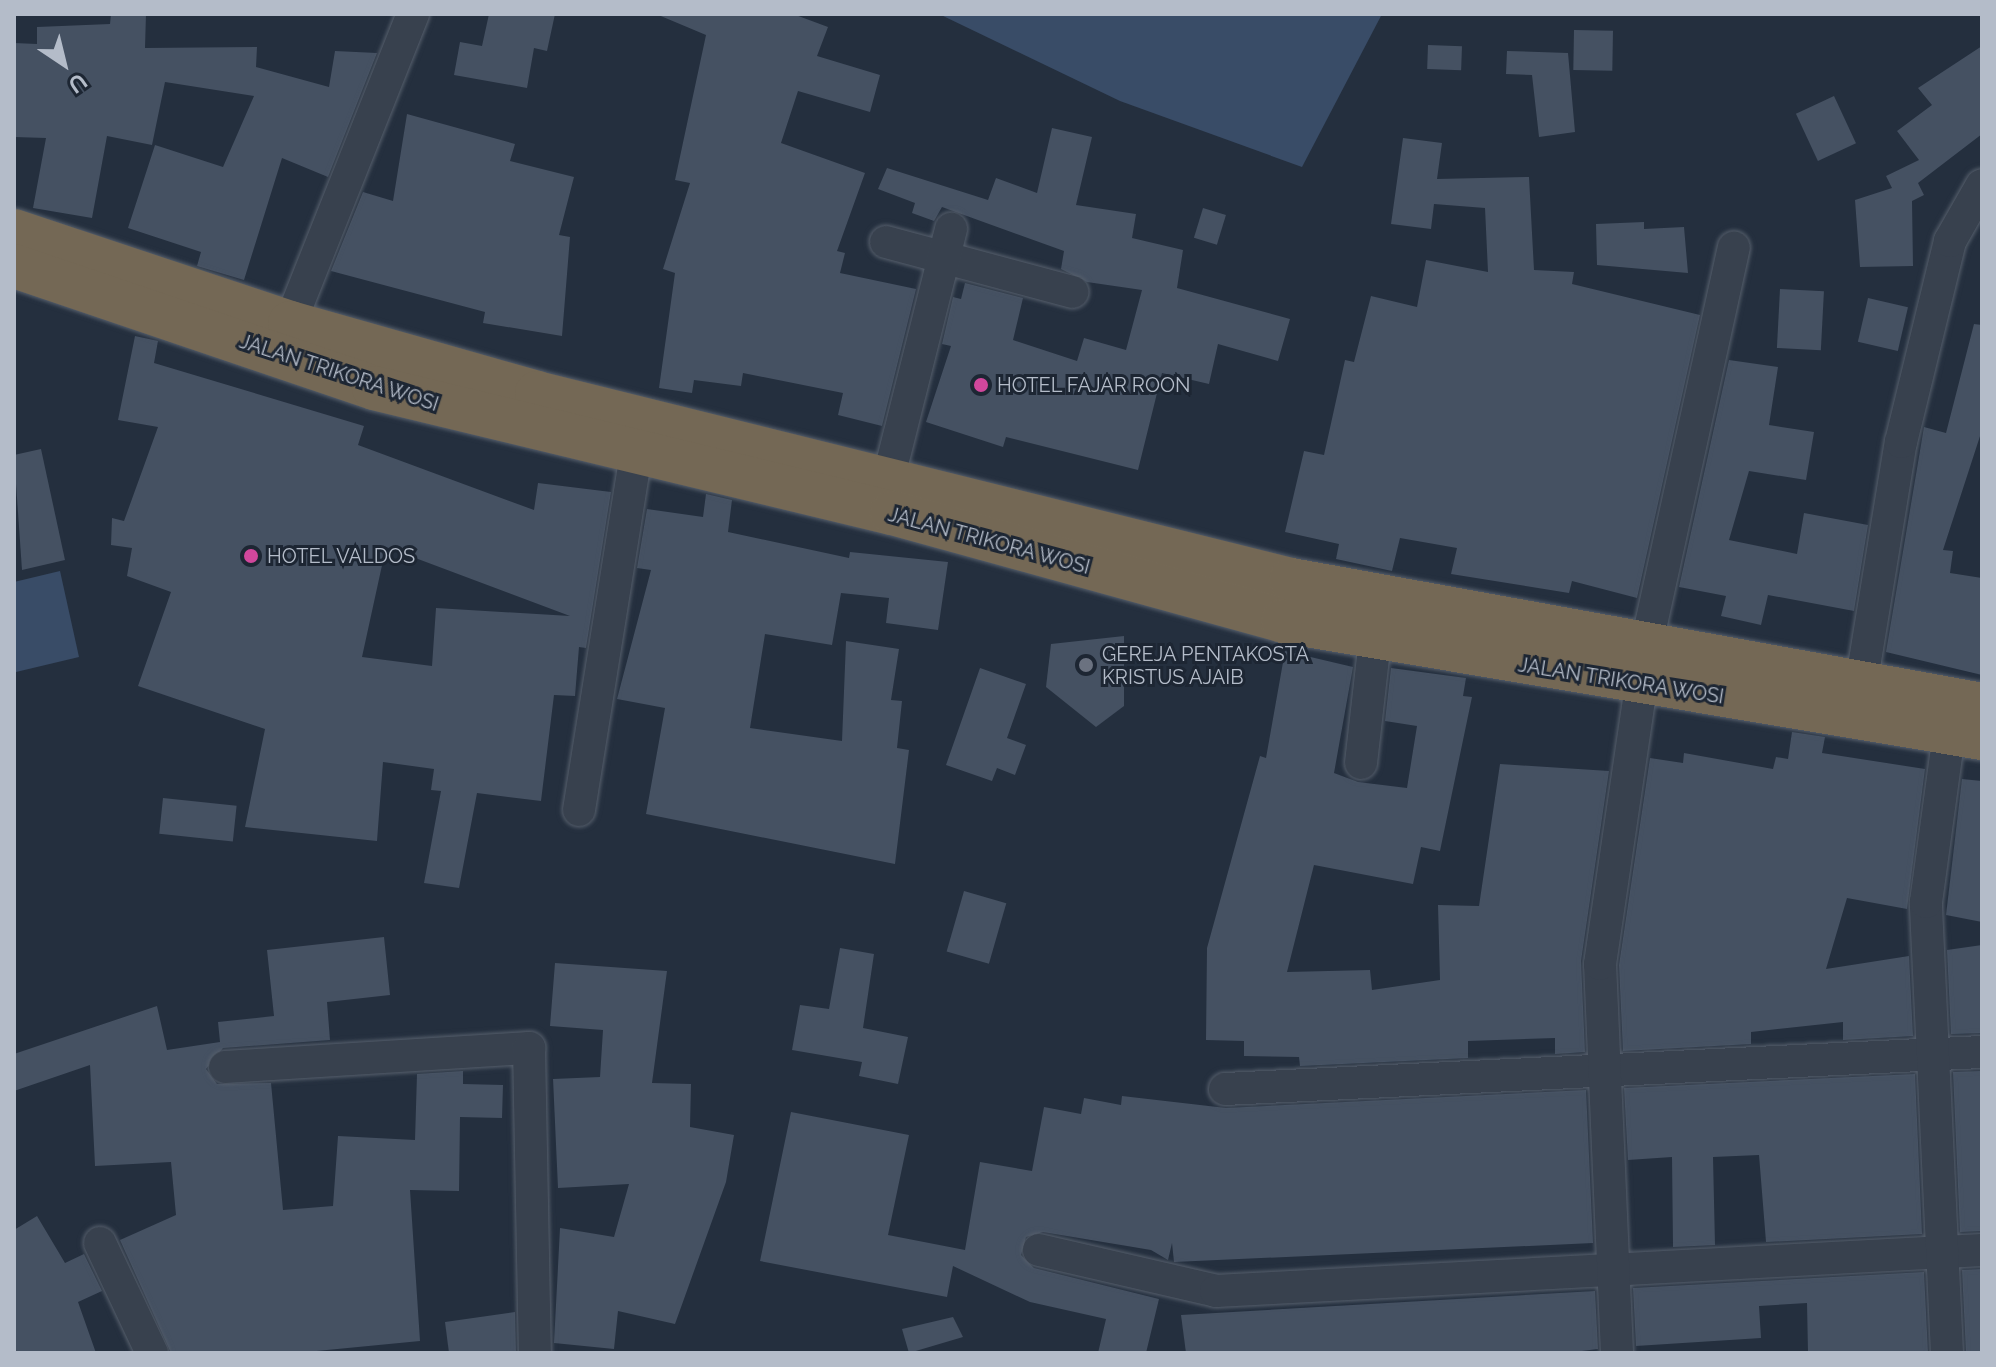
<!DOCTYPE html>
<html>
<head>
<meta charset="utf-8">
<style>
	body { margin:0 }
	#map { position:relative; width:1996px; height:1367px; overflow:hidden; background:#242f3e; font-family:Raleway,sans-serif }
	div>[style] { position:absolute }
	.water>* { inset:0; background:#394c67 }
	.building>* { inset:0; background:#455162; transform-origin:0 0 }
	.roads { filter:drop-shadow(0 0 2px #565f6c) drop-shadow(0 0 2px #565f6c) }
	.street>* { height:32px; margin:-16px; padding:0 16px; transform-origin:16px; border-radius:16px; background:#38414e }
	.highway>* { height:44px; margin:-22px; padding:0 22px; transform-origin:22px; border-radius:22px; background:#746855 }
	.dots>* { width:22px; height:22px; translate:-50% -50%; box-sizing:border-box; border:4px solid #1d2633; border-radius:50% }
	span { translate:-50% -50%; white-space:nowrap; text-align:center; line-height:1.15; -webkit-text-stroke:6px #1d2633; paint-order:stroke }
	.street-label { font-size:20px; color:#b4bcc9 }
	.poi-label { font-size:20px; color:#b4bcc9 }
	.left { translate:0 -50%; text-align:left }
	.frame { position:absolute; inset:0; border:16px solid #b4bcc9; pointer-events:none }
	.north { position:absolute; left:24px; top:24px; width:80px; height:80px; -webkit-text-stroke:6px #1d2633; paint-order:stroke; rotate:145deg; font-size:22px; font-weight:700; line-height:32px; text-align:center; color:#b4bcc9 }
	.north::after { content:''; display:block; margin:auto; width:28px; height:36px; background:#b4bcc9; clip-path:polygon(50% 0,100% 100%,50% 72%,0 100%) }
</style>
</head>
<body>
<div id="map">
	<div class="water">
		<i style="clip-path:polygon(939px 14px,1382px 14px,1302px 167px,1120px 101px)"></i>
		<i style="clip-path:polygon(60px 571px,79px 657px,16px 672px,14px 582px)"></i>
	</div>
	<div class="building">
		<i style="clip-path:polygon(111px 14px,146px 14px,145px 48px,257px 47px,256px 67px,329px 87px,335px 51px,377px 53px,328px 177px,282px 158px,244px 280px,197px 266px,201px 252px,128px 228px,155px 145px,223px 167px,254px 96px,165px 82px,152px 145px,107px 136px,92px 218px,33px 208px,46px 138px,14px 137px,14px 43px,37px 44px,37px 27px,110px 24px)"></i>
		<i style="clip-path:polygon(489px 14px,555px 14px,547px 51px,534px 48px,527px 88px,454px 75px,460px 42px,482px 46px)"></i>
		<i style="clip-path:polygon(656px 14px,793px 14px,828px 27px,817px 56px,880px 75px,870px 112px,798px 91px,781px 143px,865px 173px,837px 251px,845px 253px,840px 273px,916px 289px,882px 426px,838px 415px,843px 393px,743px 373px,741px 386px,694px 380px,692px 393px,659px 388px,675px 273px,663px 269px,690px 183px,675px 180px,706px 35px)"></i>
		<i style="left:1574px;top:30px;width:39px;height:40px;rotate:1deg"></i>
		<i style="left:1428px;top:45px;width:34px;height:24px;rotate:2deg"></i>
		<i style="clip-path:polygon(1982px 46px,1982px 134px,1918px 183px,1924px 195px,1912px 201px,1913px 266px,1860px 267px,1855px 200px,1892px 188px,1886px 176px,1919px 160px,1897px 131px,1932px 105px,1918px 88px)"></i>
		<i style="clip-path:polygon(1507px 51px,1568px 53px,1575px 132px,1539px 137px,1532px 75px,1506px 74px)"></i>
		<i style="left:1834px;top:96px;width:52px;height:42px;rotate:65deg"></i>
		<i style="clip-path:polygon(407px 114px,515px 144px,510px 161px,574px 177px,559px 235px,570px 237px,562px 336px,483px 323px,485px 312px,331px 271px,363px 192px,393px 201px)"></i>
		<i style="clip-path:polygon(1052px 128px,1092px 137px,1076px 205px,1136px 214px,1132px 238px,1183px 250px,1177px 288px,1290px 319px,1278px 361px,1218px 344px,1209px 384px,1162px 373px,1138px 470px,1006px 437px,1003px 447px,926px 422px,951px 346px,942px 344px,953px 297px,961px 299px,965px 283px,1023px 298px,1013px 340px,1077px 361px,1084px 338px,1126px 350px,1142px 290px,1087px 282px,1061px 269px,1064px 251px,942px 207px,934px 221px,912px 213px,915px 203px,878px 189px,887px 168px,988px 200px,996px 178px,1037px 193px)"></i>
		<i style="clip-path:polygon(1403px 138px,1442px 143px,1437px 179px,1529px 177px,1534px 270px,1574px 272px,1572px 284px,1700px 315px,1637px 598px,1572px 581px,1569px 593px,1451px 574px,1457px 548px,1400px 538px,1392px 571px,1336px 559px,1339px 544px,1285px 532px,1304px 451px,1324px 455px,1345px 360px,1354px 362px,1371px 296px,1417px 307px,1426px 260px,1488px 272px,1485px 208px,1434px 204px,1431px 229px,1391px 224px)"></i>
		<i style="left:1203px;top:208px;width:24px;height:31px;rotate:17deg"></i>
		<i style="clip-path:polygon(1644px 222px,1644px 229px,1684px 227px,1688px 273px,1597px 265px,1596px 224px)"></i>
		<i style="left:1780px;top:289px;width:44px;height:59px;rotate:3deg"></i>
		<i style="left:1868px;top:298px;width:41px;height:45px;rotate:13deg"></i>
		<i style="clip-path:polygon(1974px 324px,1982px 325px,1982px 430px,1943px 550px,1953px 551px,1950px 573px,1982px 578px,1982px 675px,1886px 652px,1924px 427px,1946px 433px)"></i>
		<i style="clip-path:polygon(evenodd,135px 336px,158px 341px,154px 363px,364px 426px,358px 445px,534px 510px,538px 483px,611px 492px,586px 648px,579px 647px,575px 696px,554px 695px,541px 801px,477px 793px,459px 888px,424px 883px,441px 791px,431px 790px,434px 769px,383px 762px,377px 841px,245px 827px,265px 729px,138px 686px,171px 592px,127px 576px,132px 548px,111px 545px,112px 518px,124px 521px,158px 427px,118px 420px,135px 336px,386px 547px,570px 616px,436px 608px,432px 666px,362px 657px,386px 547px)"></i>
		<i style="clip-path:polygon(1729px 360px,1778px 367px,1769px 425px,1814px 432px,1806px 480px,1749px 471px,1729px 540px,1797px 554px,1804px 513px,1868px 525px,1854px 611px,1768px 595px,1761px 625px,1721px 616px,1726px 596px,1679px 587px)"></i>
		<i style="clip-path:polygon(41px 449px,65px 560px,22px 570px,14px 455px)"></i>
		<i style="clip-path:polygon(706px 494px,732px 500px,728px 532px,849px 558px,850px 552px,948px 562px,938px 630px,886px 623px,889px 598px,841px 593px,832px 645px,765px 634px,750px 728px,842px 741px,846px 641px,899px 649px,891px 700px,902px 701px,897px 748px,909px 750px,895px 864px,646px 814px,665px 708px,617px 699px,651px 570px,637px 568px,647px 509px,703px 517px)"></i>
		<i style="clip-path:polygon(1124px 636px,1124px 706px,1096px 727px,1046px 687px,1051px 644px)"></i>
		<i style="clip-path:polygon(1285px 651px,1353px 667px,1334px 773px,1358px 782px,1407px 788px,1417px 726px,1385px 721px,1391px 668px,1466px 678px,1463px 696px,1472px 697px,1440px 851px,1421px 847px,1413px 884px,1314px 865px,1287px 972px,1370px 970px,1372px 990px,1440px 980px,1438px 905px,1479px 906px,1500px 764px,1609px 771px,1581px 961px,1585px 1052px,1555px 1054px,1555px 1038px,1468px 1041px,1468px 1058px,1300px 1066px,1299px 1057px,1244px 1056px,1244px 1041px,1206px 1040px,1207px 948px,1260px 756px,1266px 758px)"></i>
		<i style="clip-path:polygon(980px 668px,1026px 684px,1007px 738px,1026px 745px,1015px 775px,997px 768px,992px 781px,946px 765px)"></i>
		<i style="clip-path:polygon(1792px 732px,1825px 737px,1822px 753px,1925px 769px,1907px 909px,1847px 898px,1826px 969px,1909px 956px,1913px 1036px,1843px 1040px,1843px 1022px,1751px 1032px,1751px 1044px,1623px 1051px,1619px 965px,1650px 758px,1683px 763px,1684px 753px,1773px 769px,1776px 757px,1788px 759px)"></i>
		<i style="clip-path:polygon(1962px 779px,1982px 781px,1982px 922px,1946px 915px)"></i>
		<i style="left:163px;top:798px;width:74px;height:36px;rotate:6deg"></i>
		<i style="left:964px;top:891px;width:44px;height:63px;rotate:16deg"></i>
		<i style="clip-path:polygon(384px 937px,390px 995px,327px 1002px,330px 1040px,223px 1048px,206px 1069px,217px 1084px,271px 1083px,283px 1210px,333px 1206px,338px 1136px,415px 1140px,417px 1074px,463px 1071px,463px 1084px,503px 1085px,502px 1118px,460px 1117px,459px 1191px,410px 1190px,420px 1341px,296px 1353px,171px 1353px,120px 1240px,176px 1215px,171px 1162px,95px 1166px,90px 1065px,14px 1091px,14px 1054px,157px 1006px,167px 1050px,220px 1042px,218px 1022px,274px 1016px,267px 950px)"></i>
		<i style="clip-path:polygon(1982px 945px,1982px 1033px,1951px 1034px,1947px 950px)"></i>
		<i style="clip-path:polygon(840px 948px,874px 954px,863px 1028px,908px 1037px,898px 1084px,859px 1076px,862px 1062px,792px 1050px,800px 1005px,829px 1009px)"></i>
		<i style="clip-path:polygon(555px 963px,667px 971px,652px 1083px,691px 1084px,690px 1127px,734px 1135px,726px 1182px,675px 1324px,618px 1311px,614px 1349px,554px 1343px,560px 1228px,614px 1237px,629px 1184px,558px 1188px,553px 1079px,600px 1077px,603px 1030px,550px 1026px)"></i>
		<i style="clip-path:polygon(1982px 1071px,1982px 1231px,1960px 1232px,1953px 1072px)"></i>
		<i style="clip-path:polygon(1915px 1074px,1922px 1234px,1766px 1242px,1759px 1155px,1713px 1157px,1715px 1245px,1673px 1247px,1672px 1157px,1628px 1160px,1624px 1088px)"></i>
		<i style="clip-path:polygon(1586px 1090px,1593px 1243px,1174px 1262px,1172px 1243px,1168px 1260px,1151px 1250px,1043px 1232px,1026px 1237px,1021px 1255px,1034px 1268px,1159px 1299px,1146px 1353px,1098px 1353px,1106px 1319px,1030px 1302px,953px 1266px,947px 1297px,760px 1261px,791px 1112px,909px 1135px,888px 1235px,965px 1250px,980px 1162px,1032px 1171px,1044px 1107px,1081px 1114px,1084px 1098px,1121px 1105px,1122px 1096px,1226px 1108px)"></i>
		<i style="clip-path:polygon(37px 1216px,65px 1263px,84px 1254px,102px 1291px,78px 1302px,96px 1353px,14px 1353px,14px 1230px)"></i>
		<i style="clip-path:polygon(1982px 1269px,1982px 1353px,1966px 1353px,1962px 1270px)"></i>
		<i style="clip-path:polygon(1924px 1272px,1928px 1353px,1808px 1353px,1807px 1303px,1759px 1306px,1761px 1338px,1636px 1346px,1633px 1288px)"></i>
		<i style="clip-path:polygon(1595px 1291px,1598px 1349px,1566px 1353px,1186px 1353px,1181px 1315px)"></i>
		<i style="clip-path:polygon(515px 1312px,516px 1353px,449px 1353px,445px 1322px)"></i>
		<i style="clip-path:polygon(953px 1317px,963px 1337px,909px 1353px,902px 1329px)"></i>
	</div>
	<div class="roads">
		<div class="street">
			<i style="left:886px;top:242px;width:193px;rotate:15deg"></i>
			<i style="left:290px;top:323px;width:333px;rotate:-68.3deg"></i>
			<i style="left:889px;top:476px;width:255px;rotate:-75.9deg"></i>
			<i style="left:1646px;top:647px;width:409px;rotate:-77.6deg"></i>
			<i style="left:1861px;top:685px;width:246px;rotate:-80.7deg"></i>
			<i style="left:1901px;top:442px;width:207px;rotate:-76.3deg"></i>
			<i style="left:1950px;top:241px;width:64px;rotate:-60.3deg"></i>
			<i style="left:1361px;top:763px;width:123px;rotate:-83.5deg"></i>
			<i style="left:579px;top:810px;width:360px;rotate:-80.9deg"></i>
			<i style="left:225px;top:1067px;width:305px;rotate:-3.6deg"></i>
			<i style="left:529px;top:1048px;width:305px;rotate:88.9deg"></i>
			<i style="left:1225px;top:1089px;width:758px;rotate:-2.8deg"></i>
			<i style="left:100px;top:1243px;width:122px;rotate:64.7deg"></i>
			<i style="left:1039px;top:1250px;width:182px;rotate:13deg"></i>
			<i style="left:1216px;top:1291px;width:767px;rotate:-3.06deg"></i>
			<i style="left:1617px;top:1353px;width:389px;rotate:-92.5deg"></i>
			<i style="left:1600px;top:964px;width:281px;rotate:-81.6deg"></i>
			<i style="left:1947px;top:1353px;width:451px;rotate:-92.7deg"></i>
			<i style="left:1926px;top:902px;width:171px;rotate:-82.2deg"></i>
		</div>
		<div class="highway">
			<i style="left:14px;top:231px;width:291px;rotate:18.4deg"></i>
			<i style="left:290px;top:323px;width:257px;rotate:15.8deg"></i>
			<i style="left:537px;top:393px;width:777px;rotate:13.93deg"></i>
			<i style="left:1291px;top:580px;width:702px;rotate:10.25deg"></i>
			<i style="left:14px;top:266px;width:380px;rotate:18.7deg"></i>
			<i style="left:374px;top:388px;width:533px;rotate:13.57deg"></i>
			<i style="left:892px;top:513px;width:406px;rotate:15.4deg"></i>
			<i style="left:1283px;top:621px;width:709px;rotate:9.5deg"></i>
		</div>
	</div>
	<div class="dots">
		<i style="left:981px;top:385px;background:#d1479c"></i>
		<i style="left:251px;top:556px;background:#d1479c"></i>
		<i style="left:1086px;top:665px;background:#6b7280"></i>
	</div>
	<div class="street-label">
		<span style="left:339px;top:373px;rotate:18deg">JALAN TRIKORA WOSI</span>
		<span style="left:989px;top:541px;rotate:15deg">JALAN TRIKORA WOSI</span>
		<span style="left:1621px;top:681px;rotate:9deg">JALAN TRIKORA WOSI</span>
	</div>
	<div class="poi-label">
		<span class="left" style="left:997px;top:385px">HOTEL FAJAR ROON</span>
		<span class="left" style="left:267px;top:556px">HOTEL VALDOS</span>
		<span class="left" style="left:1102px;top:666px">GEREJA PENTAKOSTA<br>KRISTUS AJAIB</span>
	</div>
	<div class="frame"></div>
	<div class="north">U</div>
</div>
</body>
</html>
